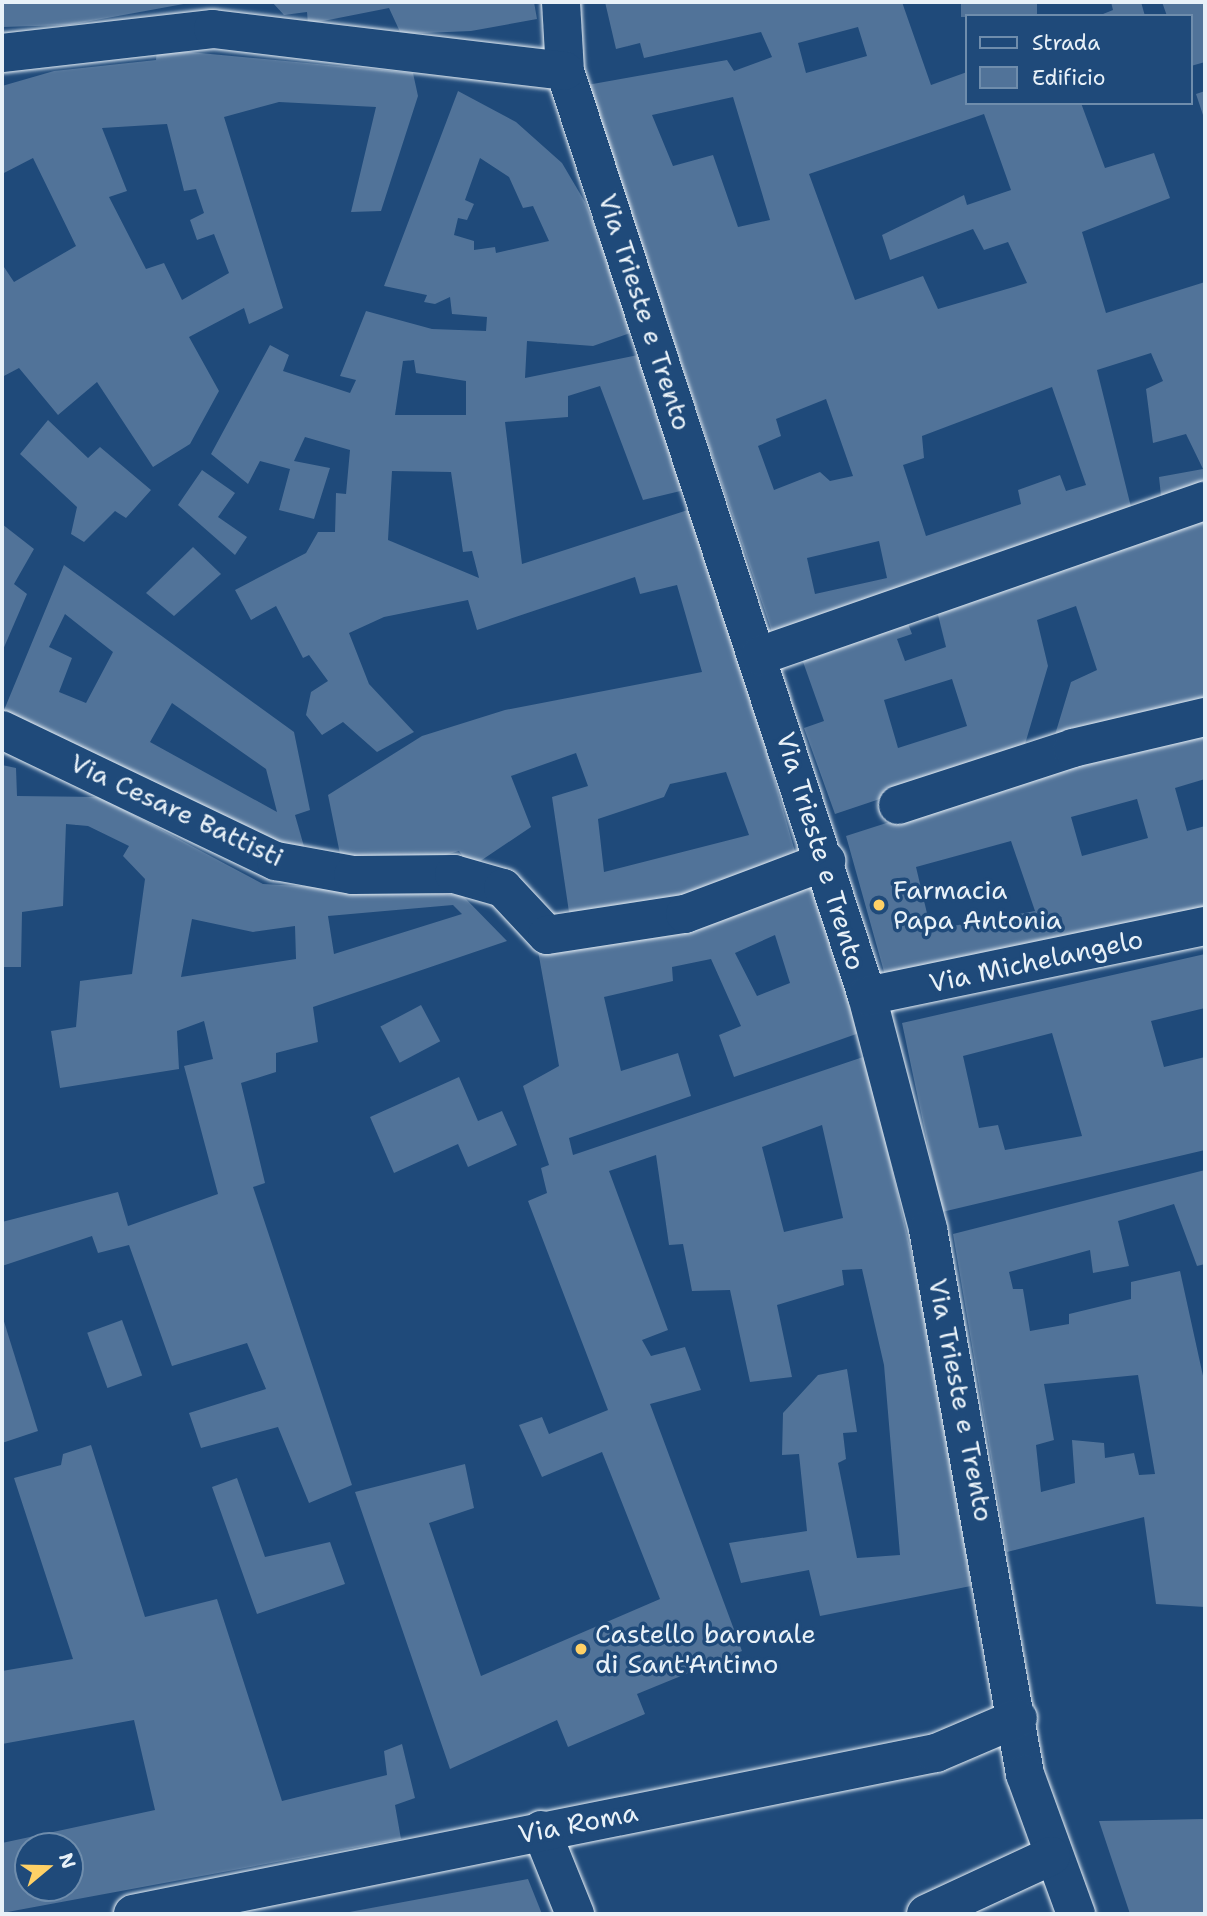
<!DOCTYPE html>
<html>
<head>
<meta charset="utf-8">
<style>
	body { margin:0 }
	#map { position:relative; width:1207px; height:1916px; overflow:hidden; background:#1f4a7a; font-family:"Shantell Sans",sans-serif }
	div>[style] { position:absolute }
	.building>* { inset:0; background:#517399; transform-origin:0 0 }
	.roads { filter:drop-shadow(0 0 2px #e8f1f8) drop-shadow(0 0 2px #e8f1f8) }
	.minor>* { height:38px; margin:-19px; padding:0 19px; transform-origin:19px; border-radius:19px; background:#1f4a7a }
	.dots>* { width:19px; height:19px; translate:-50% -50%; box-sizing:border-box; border:4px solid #1f4a7a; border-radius:50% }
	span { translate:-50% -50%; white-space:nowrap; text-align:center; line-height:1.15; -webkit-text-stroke:7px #1f4a7a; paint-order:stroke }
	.street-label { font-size:26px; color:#e8f1f8 }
	.poi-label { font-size:26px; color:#e8f1f8 }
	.left { translate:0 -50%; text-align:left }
	.frame { position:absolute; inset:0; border:4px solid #e8f1f8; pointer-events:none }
	.legend { position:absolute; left:965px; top:14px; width:228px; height:91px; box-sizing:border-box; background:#1f4a7a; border:2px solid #6f8dac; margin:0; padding:9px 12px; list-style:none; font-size:21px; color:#e8f1f8 }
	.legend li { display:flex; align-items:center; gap:14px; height:35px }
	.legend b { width:35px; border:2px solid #6f8dac }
	.north { position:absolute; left:14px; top:1832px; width:70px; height:70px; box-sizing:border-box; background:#1f4a7a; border:2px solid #6f8dac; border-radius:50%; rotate:71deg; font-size:19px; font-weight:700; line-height:28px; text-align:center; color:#e8f1f8 }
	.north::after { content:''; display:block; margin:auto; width:24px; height:32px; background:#ffd166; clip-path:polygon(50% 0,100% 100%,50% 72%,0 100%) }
</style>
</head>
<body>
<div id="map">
	<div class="building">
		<i style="clip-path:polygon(2px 2px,189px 2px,189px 3px,69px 25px,2px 27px)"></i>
		<i style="clip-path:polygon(272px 2px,534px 2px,537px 19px,471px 31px,401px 34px,389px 8px,308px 24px,307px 12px,284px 15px)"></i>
		<i style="clip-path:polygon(evenodd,605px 2px,902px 2px,931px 85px,967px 72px,967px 103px,1081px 103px,1105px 168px,1154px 153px,1170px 198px,1082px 232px,1106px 313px,1205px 282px,1205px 491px,1162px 505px,1159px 477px,1203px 469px,1186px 434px,1153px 443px,1146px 389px,1163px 381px,1151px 353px,1097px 370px,1132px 511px,774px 638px,587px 85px,727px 60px,734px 71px,772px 57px,761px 32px,644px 58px,640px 43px,616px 49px,605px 2px,858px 27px,867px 56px,806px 73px,798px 43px,858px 27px,605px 2px,733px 97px,770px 220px,738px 227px,713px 155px,673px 166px,652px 115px,733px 97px,605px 2px,984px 114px,1011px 190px,967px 205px,964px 195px,882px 235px,890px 260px,973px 229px,984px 250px,1008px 242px,1027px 283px,938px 309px,923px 276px,855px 300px,809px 174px,984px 114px,605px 2px,1052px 387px,1086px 485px,1066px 491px,1060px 475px,1018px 490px,1021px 504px,926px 536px,903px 465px,924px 458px,922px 436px,1052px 387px,605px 2px,826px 399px,853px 476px,830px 481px,820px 472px,774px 490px,758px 446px,781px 436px,776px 419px,826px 399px,605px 2px,879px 541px,887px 578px,815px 594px,807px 558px,879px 541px)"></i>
		<i style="left:961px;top:2px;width:76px;height:15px"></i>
		<i style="clip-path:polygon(1111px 2px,1141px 2px,1145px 16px,1098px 16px,1113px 10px)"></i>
		<i style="clip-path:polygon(1162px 2px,1205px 2px,1205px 62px,1191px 66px,1191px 16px,1167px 16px)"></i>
		<i style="clip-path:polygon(evenodd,157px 49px,413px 73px,418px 96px,381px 211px,351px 212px,376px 107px,279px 102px,224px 117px,283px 308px,249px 324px,244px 308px,189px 337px,219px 391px,190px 444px,153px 467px,97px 382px,58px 415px,19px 368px,2px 377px,2px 264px,14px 282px,76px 246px,33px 158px,2px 174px,2px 86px,54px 71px,156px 60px,157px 49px,167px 124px,184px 191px,196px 189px,204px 213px,190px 220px,197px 240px,214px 234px,229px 273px,182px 300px,164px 263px,146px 269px,109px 197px,127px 191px,102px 128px,167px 124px)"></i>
		<i style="clip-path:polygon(evenodd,458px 91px,516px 122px,562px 163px,585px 202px,636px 331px,593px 346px,527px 341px,525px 378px,643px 354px,693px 488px,643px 500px,600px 386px,568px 396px,568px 417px,505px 422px,522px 564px,697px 507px,796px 855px,692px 898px,570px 919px,552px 797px,588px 786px,576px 753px,511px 776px,531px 827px,470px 868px,459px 851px,415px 864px,341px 859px,328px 795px,422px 736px,505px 710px,702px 672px,677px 585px,640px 594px,635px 577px,477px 630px,468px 600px,384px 617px,349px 633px,369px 684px,414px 732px,377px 752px,343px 722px,322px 735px,306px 715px,311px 692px,328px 681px,309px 655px,303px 658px,276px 606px,251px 620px,235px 590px,306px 553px,318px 532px,335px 532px,336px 493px,346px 494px,350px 450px,305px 437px,294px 461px,330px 468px,314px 519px,279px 510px,290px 469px,260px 461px,248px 484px,211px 454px,270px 345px,289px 355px,283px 371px,350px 393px,356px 380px,340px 376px,366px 311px,432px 329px,486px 331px,487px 317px,452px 314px,450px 297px,435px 304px,424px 302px,427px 295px,384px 286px,458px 91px,480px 158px,509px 177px,523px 208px,533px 206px,549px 241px,496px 253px,495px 247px,474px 250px,474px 241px,454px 235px,458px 218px,467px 220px,474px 204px,465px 200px,480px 158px,458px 91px,414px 360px,416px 373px,466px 381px,466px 415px,395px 415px,403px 361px,414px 360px,458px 91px,392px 471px,451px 472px,463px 552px,472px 551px,479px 578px,388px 540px,392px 471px,458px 91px,726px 772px,749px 835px,604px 872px,598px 819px,664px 797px,670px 784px,726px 772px)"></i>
		<i style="clip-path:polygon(1205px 91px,1205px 121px,1196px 94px)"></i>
		<i style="clip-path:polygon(48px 420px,88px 458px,100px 447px,151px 490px,126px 518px,115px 511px,84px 542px,71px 534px,77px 507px,20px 454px)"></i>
		<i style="clip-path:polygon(202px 470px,235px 493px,218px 517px,247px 537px,235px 555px,178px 505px)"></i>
		<i style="clip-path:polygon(evenodd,1205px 518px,1205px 700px,1054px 738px,1071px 682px,1097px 670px,1076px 606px,1037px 620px,1048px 666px,1023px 751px,835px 814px,804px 728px,824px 721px,802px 659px,907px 621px,912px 634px,897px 639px,905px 661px,946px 647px,934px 599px,1205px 518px,952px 679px,967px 726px,898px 748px,884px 700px,952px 679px)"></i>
		<i style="clip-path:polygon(2px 524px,34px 549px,14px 584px,27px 594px,2px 652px)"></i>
		<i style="clip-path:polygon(193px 547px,221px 574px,174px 616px,146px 593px)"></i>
		<i style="clip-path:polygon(evenodd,64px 565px,294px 732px,310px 810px,295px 815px,307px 857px,2px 715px,64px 565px,65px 614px,113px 652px,86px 703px,59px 692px,72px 658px,49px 647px,65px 614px,64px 565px,172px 703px,266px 769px,277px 812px,150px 742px,172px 703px)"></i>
		<i style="clip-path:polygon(evenodd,1205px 732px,1205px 779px,1175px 788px,1187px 831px,1205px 826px,1205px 910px,886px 979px,846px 836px,1011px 783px,1205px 732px,1137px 799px,1148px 838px,1082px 856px,1071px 817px,1137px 799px,1205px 732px,1011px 841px,1035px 911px,931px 930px,916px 867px,1011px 841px)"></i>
		<i style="clip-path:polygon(evenodd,2px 765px,16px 768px,17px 796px,100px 797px,263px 884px,462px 895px,507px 941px,313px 1007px,318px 1042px,276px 1053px,276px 1072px,241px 1083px,265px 1183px,253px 1187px,352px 1485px,309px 1503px,278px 1427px,201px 1448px,189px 1413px,266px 1389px,247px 1343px,172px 1366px,129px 1245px,98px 1253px,92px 1236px,2px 1266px,2px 1222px,118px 1192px,128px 1226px,218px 1194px,184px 1066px,213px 1059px,204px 1021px,177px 1031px,179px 1069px,60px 1088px,51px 1031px,76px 1027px,80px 981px,132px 974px,145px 879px,123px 856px,129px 846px,88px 826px,66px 824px,63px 906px,22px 912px,21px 967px,2px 967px,2px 765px,453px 905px,462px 914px,334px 954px,328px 916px,453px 905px,2px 765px,192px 919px,253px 932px,295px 926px,296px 959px,181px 977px,192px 919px)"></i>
		<i style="clip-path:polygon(evenodd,817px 882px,862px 1032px,734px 1077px,719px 1035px,741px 1026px,711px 959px,672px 967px,673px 981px,604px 997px,621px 1071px,678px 1053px,691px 1096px,569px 1138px,573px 1155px,866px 1056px,937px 1365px,971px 1586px,820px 1616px,809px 1570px,741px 1583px,729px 1543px,807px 1531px,799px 1454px,782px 1455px,783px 1413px,818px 1375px,847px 1369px,857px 1432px,843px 1433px,846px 1459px,838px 1463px,857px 1558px,900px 1555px,884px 1365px,862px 1269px,842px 1270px,844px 1285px,777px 1305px,792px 1377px,750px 1382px,730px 1290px,692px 1291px,683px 1244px,669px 1245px,656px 1155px,609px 1171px,668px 1330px,642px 1340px,651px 1356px,685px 1347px,701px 1390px,650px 1404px,742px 1651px,637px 1694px,645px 1714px,568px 1747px,557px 1720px,450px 1769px,355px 1492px,465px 1464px,474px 1508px,429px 1523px,481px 1676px,660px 1599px,602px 1452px,542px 1477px,519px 1425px,542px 1417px,549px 1434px,608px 1410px,528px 1201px,547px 1193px,541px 1168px,549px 1165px,523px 1086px,559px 1066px,538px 951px,817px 882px,775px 935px,790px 983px,757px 996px,735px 953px,775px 935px,817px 882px,822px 1125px,843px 1218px,784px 1232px,762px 1147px,822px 1125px)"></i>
		<i style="clip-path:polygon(evenodd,1205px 954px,1205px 1008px,1151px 1021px,1164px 1067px,1205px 1057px,1205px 1150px,942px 1212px,902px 1023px,1205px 954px,1052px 1033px,1082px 1136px,1005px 1150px,998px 1125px,979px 1128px,963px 1056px,1052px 1033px)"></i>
		<i style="left:421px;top:1005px;width:41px;height:46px;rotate:62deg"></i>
		<i style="clip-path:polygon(459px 1077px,478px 1121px,502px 1111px,517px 1145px,468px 1167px,458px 1144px,394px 1173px,370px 1117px)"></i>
		<i style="clip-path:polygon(evenodd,1205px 1170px,1205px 1264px,1197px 1266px,1174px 1204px,1118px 1221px,1129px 1266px,1093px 1273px,1090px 1250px,1009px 1272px,1013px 1289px,1023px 1289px,1030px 1331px,1069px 1324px,1069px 1314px,1131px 1299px,1131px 1282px,1180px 1271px,1205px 1385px,1205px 1607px,1156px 1604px,1144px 1517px,1007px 1552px,953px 1234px,1205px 1170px,1138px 1375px,1155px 1474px,1139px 1475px,1134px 1453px,1105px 1458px,1104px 1443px,1072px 1440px,1075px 1483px,1041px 1492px,1036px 1445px,1054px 1440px,1044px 1384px,1138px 1375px)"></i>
		<i style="clip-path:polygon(2px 1315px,38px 1431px,2px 1443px)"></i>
		<i style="left:122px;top:1320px;width:59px;height:37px;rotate:70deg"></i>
		<i style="clip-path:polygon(evenodd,91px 1445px,145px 1617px,217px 1599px,282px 1801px,387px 1775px,384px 1751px,402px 1744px,415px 1798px,395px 1805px,401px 1839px,2px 1913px,2px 1843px,155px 1810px,134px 1720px,2px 1744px,2px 1671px,73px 1659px,14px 1478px,61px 1465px,63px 1454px,91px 1445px,28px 1846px,70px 1846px,70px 1888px,28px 1888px,28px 1846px)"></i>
		<i style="clip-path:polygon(237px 1478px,265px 1557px,330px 1542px,345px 1584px,257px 1614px,212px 1487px)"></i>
		<i style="clip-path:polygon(1205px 1819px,1205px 1914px,1130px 1914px,1099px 1821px)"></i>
		<i style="clip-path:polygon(528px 1879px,542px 1914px,345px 1914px,344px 1913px)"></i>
	</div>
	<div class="roads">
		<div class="minor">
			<i style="left:561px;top:2px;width:69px;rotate:86.7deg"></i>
			<i style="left:565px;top:71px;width:973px;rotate:71.92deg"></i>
			<i style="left:867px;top:996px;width:241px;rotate:75.3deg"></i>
			<i style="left:928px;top:1229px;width:554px;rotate:79.91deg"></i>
			<i style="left:1025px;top:1774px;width:149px;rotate:70deg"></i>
			<i style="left:2px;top:53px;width:212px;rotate:-6.5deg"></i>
			<i style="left:213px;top:29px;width:354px;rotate:6.8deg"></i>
			<i style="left:759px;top:656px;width:472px;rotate:-19.2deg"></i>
			<i style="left:2px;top:730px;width:304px;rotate:25.6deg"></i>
			<i style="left:276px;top:861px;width:78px;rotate:10.3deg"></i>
			<i style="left:353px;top:875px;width:101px;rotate:-0.6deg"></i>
			<i style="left:454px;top:874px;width:51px;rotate:15.9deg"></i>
			<i style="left:503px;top:888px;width:64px;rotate:46.9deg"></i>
			<i style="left:547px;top:935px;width:140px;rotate:-8.7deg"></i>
			<i style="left:685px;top:914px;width:151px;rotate:-20.6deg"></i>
			<i style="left:898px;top:805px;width:184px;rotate:-18deg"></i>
			<i style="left:1073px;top:748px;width:136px;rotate:-13.2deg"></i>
			<i style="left:867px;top:996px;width:345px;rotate:-11.7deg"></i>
			<i style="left:541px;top:1830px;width:91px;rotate:68deg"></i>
			<i style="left:133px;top:1914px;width:819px;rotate:-11.34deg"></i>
			<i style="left:936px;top:1753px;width:89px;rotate:-23.1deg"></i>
			<i style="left:926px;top:1914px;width:138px;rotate:-24.9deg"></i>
		</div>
	</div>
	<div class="dots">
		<i style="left:879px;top:905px;background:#ffd166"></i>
		<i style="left:581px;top:1649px;background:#ffd166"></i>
	</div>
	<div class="street-label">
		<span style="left:645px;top:312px;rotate:72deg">Via Trieste e Trento</span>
		<span style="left:177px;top:810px;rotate:25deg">Via Cesare Battisti</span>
		<span style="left:821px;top:851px;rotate:73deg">Via Trieste e Trento</span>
		<span style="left:1036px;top:961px;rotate:-12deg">Via Michelangelo</span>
		<span style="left:961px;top:1400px;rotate:79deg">Via Trieste e Trento</span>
		<span style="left:578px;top:1823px;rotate:-11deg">Via Roma</span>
	</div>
	<div class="poi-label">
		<span class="left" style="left:893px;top:905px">Farmacia<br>Papa Antonia</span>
		<span class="left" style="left:595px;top:1649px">Castello baronale<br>di Sant'Antimo</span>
	</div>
	<div class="frame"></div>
	<ul class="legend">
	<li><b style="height:9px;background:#1f4a7a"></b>Strada</li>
	<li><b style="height:19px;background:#517399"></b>Edificio</li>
	</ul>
	<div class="north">N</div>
</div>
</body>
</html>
